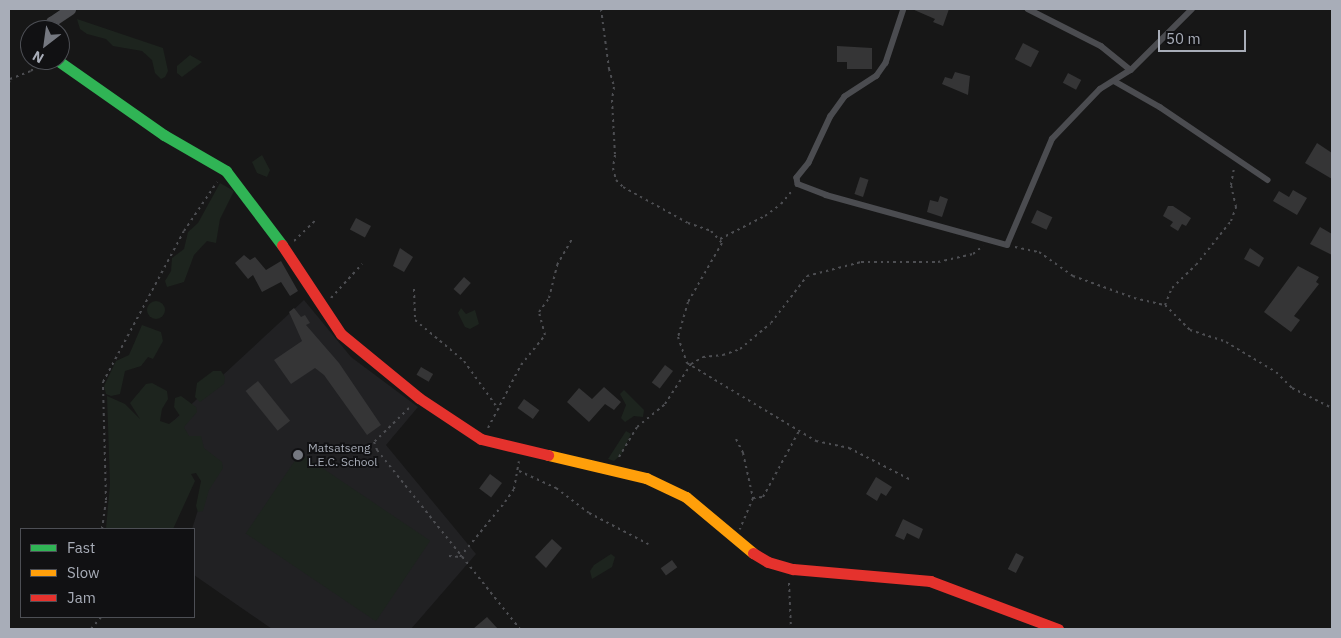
<!DOCTYPE html>
<html>
<head>
<meta charset="utf-8">
<style>
	body { margin:0 }
	#map { position:relative; width:1341px; height:638px; overflow:hidden; background:#171717; font-family:"IBM Plex Sans",sans-serif }
	div>[style] { position:absolute }
	.built>* { inset:0; background:#212123 }
	.green>* { inset:0; background:#1d241e; transform-origin:0 0 }
	.round { border-radius:50% }
	.building>* { inset:0; background:#353536; transform-origin:0 0 }
	.path>* { height:2px; margin-top:-1px; transform-origin:0; background:repeating-linear-gradient(90deg,#4d4e52 0 2.5px,transparent 0 6.5px) }
	.lane>* { height:5.5px; margin:-2.75px; padding:0 2.75px; transform-origin:2.75px; border-radius:2.75px; background:#4b4c50 }
	.street>* { height:11px; margin:-5.5px; padding:0 5.5px; transform-origin:5.5px; border-radius:5.5px; background:#4b4c50 }
	.fast>* { height:11px; margin:-5.5px; padding:0 5.5px; transform-origin:5.5px; border-radius:5.5px; background:#30b455 }
	.slow>* { height:11px; margin:-5.5px; padding:0 5.5px; transform-origin:5.5px; border-radius:5.5px; background:#ff9f0a }
	.jam>* { height:11px; margin:-5.5px; padding:0 5.5px; transform-origin:5.5px; border-radius:5.5px; background:#e5322d }
	.dots>* { width:14px; height:14px; translate:-50% -50%; box-sizing:border-box; border:2px solid #111113; border-radius:50% }
	span { translate:-50% -50%; white-space:nowrap; text-align:center; line-height:1.15; -webkit-text-stroke:4px #111113; paint-order:stroke }
	.poi-label { font-size:12px; color:#a8adb8 }
	.left { translate:0 -50%; text-align:left }
	.frame { position:absolute; inset:0; border:10px solid #a8adb8; pointer-events:none }
	.legend { position:absolute; left:20px; top:528px; width:175px; height:90px; box-sizing:border-box; background:#111113; border:1px solid #4d4f55; margin:0; padding:6px 9px; list-style:none; font-size:15px; color:#a8adb8 }
	.legend li { display:flex; align-items:center; gap:10px; height:25px }
	.legend b { width:25px; border:1px solid #4d4f55 }
	.north { position:absolute; left:20px; top:20px; width:50px; height:50px; box-sizing:border-box; background:#111113; border:1px solid #4d4f55; border-radius:50%; rotate:210deg; font-size:14px; font-weight:700; line-height:20px; text-align:center; color:#a8adb8 }
	.north::after { content:''; display:block; margin:auto; width:18px; height:22px; background:#757880; clip-path:polygon(50% 0,100% 100%,50% 72%,0 100%) }
	.scale { position:absolute; left:1158px; top:30px; width:88px; height:22px; box-sizing:border-box; border:2px solid #a8adb8; border-top:0; padding-left:6px; font-size:15px; line-height:18px; white-space:nowrap; color:#a8adb8; -webkit-text-stroke:4px #111113; paint-order:stroke }
</style>
</head>
<body>
<div id="map">
	<div class="built">
		<i style="clip-path:polygon(304px 300px,351px 357px,418px 407px,386px 445px,476px 554px,411px 629px,272px 629px,194px 575px,192px 529px,212px 465px,170px 424px)"></i>
	</div>
	<div class="green">
		<i style="clip-path:polygon(77px 19px,163px 48px,168px 71px,165px 77px,161px 79px,155px 73px,152px 60px,142px 51px,113px 46px,106px 39px,87px 34px,80px 29px)"></i>
		<i style="clip-path:polygon(190px 55px,202px 62px,182px 77px,177px 73px,177px 66px)"></i>
		<i style="clip-path:polygon(262px 155px,270px 170px,267px 177px,257px 173px,252px 162px)"></i>
		<i style="clip-path:polygon(220px 183px,234px 191px,220px 219px,216px 243px,207px 241px,194px 255px,184px 282px,167px 287px,165px 281px,171px 271px,172px 258px,184px 249px,188px 232px,198px 223px)"></i>
		<i class="round" style="left:147px;top:301px;width:18px;height:18px"></i>
		<i style="clip-path:polygon(461px 308px,466px 314px,475px 310px,479px 324px,470px 329px,465px 327px,458px 313px)"></i>
		<i style="clip-path:polygon(142px 325px,161px 332px,163px 341px,153px 359px,148px 357px,141px 366px,125px 371px,120px 394px,111px 396px,106px 394px,104px 386px,116px 361px,129px 355px)"></i>
		<i style="clip-path:polygon(213px 371px,221px 371px,225px 377px,224px 384px,200px 402px,195px 397px,197px 383px)"></i>
		<i style="clip-path:polygon(152px 383px,167px 391px,168px 399px,162px 409px,160px 421px,169px 424px,180px 416px,174px 407px,175px 398px,181px 396px,196px 407px,197px 412px,184px 427px,189px 436px,201px 436px,204px 448px,222px 462px,223px 468px,209px 490px,203px 511px,198px 512px,196px 506px,201px 481px,196px 473px,191px 474px,195px 481px,173px 529px,106px 529px,110px 484px,107px 396px,125px 404px,140px 419px,130px 403px,146px 384px)"></i>
		<i style="clip-path:polygon(624px 390px,644px 410px,643px 417px,634px 416px,625px 422px,621px 418px,626px 405px,620px 394px)"></i>
		<i style="clip-path:polygon(626px 431px,631px 434px,621px 455px,614px 461px,608px 459px)"></i>
		<i style="left:300px;top:453px;width:157px;height:97px;rotate:34deg"></i>
		<i style="clip-path:polygon(611px 554px,615px 557px,612px 567px,592px 579px,590px 571px,594px 565px)"></i>
	</div>
	<div class="building">
		<i style="clip-path:polygon(912px 9px,949px 9px,943px 26px,933px 22px,935px 19px)"></i>
		<i style="left:1023px;top:43px;width:18px;height:18px;rotate:27deg"></i>
		<i style="clip-path:polygon(837px 46px,872px 48px,872px 69px,847px 69px,847px 62px,837px 62px)"></i>
		<i style="clip-path:polygon(955px 72px,970px 76px,968px 95px,942px 84px,945px 77px,952px 79px)"></i>
		<i style="left:1068px;top:73px;width:15px;height:11px;rotate:28deg"></i>
		<i style="clip-path:polygon(1317px 143px,1332px 153px,1332px 179px,1305px 163px)"></i>
		<i style="left:860px;top:177px;width:9px;height:18px;rotate:18deg"></i>
		<i style="clip-path:polygon(1293px 190px,1307px 198px,1297px 215px,1273px 201px,1279px 191px,1289px 197px)"></i>
		<i style="clip-path:polygon(940px 196px,948px 199px,942px 217px,927px 212px,930px 200px,938px 202px)"></i>
		<i style="clip-path:polygon(1168px 206px,1173px 206px,1191px 218px,1186px 226px,1182px 224px,1178px 231px,1170px 226px,1173px 222px,1163px 216px)"></i>
		<i style="left:1037px;top:210px;width:17px;height:14px;rotate:25deg"></i>
		<i style="left:356px;top:218px;width:17px;height:13px;rotate:28deg"></i>
		<i style="clip-path:polygon(1320px 227px,1332px 234px,1332px 255px,1310px 244px)"></i>
		<i style="clip-path:polygon(400px 248px,413px 257px,404px 272px,393px 266px)"></i>
		<i style="clip-path:polygon(1250px 248px,1264px 258px,1259px 267px,1244px 259px)"></i>
		<i style="clip-path:polygon(244px 255px,250px 260px,255px 257px,266px 270px,281px 261px,298px 291px,290px 296px,281px 282px,262px 292px,253px 275px,248px 279px,235px 263px)"></i>
		<i style="clip-path:polygon(1298px 266px,1319px 277px,1316px 282px,1319px 284px,1294px 316px,1300px 320px,1291px 332px,1264px 312px)"></i>
		<i style="left:464px;top:277px;width:9px;height:16px;rotate:41deg"></i>
		<i style="clip-path:polygon(294px 308px,301px 317px,305px 315px,310px 323px,306px 325px,339px 363px,381px 425px,367px 435px,324px 375px,315px 368px,291px 384px,274px 360px,302px 341px,289px 312px)"></i>
		<i style="left:665px;top:365px;width:10px;height:22px;rotate:37deg"></i>
		<i style="left:421px;top:367px;width:14px;height:9px;rotate:30deg"></i>
		<i style="left:258px;top:381px;width:51px;height:16px;rotate:51deg"></i>
		<i style="clip-path:polygon(604px 387px,621px 402px,614px 410px,605px 404px,589px 422px,567px 402px,579px 388px,592px 399px)"></i>
		<i style="left:524px;top:399px;width:19px;height:11px;rotate:36deg"></i>
		<i style="left:490px;top:474px;width:15px;height:18px;rotate:37deg"></i>
		<i style="clip-path:polygon(876px 477px,892px 487px,886px 496px,881px 493px,877px 501px,866px 494px)"></i>
		<i style="clip-path:polygon(903px 519px,923px 529px,919px 539px,907px 533px,904px 540px,895px 536px)"></i>
		<i style="clip-path:polygon(552px 539px,562px 548px,546px 568px,535px 557px)"></i>
		<i style="left:1016px;top:553px;width:9px;height:18px;rotate:27deg"></i>
		<i style="left:672px;top:560px;width:9px;height:14px;rotate:54deg"></i>
		<i style="clip-path:polygon(487px 617px,498px 629px,473px 629px)"></i>
	</div>
	<div class="path">
		<i style="left:601px;top:9px;width:61px;rotate:82.4deg"></i>
		<i style="left:609px;top:69px;width:19px;rotate:74deg"></i>
		<i style="left:614px;top:87px;width:13px;rotate:99deg"></i>
		<i style="left:612px;top:100px;width:55px;rotate:86.9deg"></i>
		<i style="left:615px;top:155px;width:13px;rotate:99deg"></i>
		<i style="left:613px;top:168px;width:12px;rotate:76deg"></i>
		<i style="left:616px;top:180px;width:10px;rotate:45deg"></i>
		<i style="left:623px;top:187px;width:74px;rotate:29deg"></i>
		<i style="left:688px;top:223px;width:24px;rotate:19deg"></i>
		<i style="left:711px;top:231px;width:16px;rotate:47deg"></i>
		<i style="left:722px;top:243px;width:68px;rotate:120deg"></i>
		<i style="left:688px;top:302px;width:36px;rotate:106deg"></i>
		<i style="left:678px;top:337px;width:28px;rotate:71deg"></i>
		<i style="left:687px;top:363px;width:151px;rotate:31.2deg"></i>
		<i style="left:816px;top:441px;width:34px;rotate:12deg"></i>
		<i style="left:849px;top:448px;width:70px;rotate:27.3deg"></i>
		<i style="left:9px;top:83px;width:4px;rotate:-76deg"></i>
		<i style="left:10px;top:79px;width:22px;rotate:-21deg"></i>
		<i style="left:31px;top:71px;width:16px;rotate:-45deg"></i>
		<i style="left:720px;top:239px;width:51px;rotate:-27.1deg"></i>
		<i style="left:765px;top:216px;width:20px;rotate:-37deg"></i>
		<i style="left:781px;top:204px;width:17px;rotate:-50deg"></i>
		<i style="left:294px;top:241px;width:29px;rotate:-44deg"></i>
		<i style="left:1015px;top:247px;width:25px;rotate:12deg"></i>
		<i style="left:1039px;top:252px;width:42px;rotate:35.2deg"></i>
		<i style="left:1073px;top:276px;width:65px;rotate:19.8deg"></i>
		<i style="left:1134px;top:298px;width:32px;rotate:13deg"></i>
		<i style="left:1165px;top:305px;width:35px;rotate:45deg"></i>
		<i style="left:1190px;top:330px;width:38px;rotate:18deg"></i>
		<i style="left:1226px;top:342px;width:58px;rotate:31deg"></i>
		<i style="left:1276px;top:372px;width:23px;rotate:45deg"></i>
		<i style="left:1292px;top:388px;width:45px;rotate:26.6deg"></i>
		<i style="left:414px;top:289px;width:31px;rotate:88deg"></i>
		<i style="left:415px;top:320px;width:64px;rotate:39.9deg"></i>
		<i style="left:464px;top:361px;width:60px;rotate:54.5deg"></i>
		<i style="left:331px;top:298px;width:46px;rotate:-47.6deg"></i>
		<i style="left:1165px;top:305px;width:18px;rotate:-68deg"></i>
		<i style="left:1172px;top:288px;width:33px;rotate:-44deg"></i>
		<i style="left:1196px;top:265px;width:56px;rotate:-51.5deg"></i>
		<i style="left:1231px;top:221px;width:15px;rotate:-70deg"></i>
		<i style="left:1236px;top:207px;width:23px;rotate:-103deg"></i>
		<i style="left:1231px;top:185px;width:17px;rotate:-80deg"></i>
		<i style="left:409px;top:408px;width:49px;rotate:135.8deg"></i>
		<i style="left:374px;top:442px;width:9px;rotate:69deg"></i>
		<i style="left:377px;top:450px;width:229px;rotate:51.4deg"></i>
		<i style="left:488px;top:428px;width:71px;rotate:-62.4deg"></i>
		<i style="left:521px;top:365px;width:38px;rotate:-51deg"></i>
		<i style="left:545px;top:335px;width:24px;rotate:-105deg"></i>
		<i style="left:539px;top:312px;width:17px;rotate:-54deg"></i>
		<i style="left:549px;top:298px;width:34px;rotate:-76deg"></i>
		<i style="left:557px;top:265px;width:30px;rotate:-60deg"></i>
		<i style="left:736px;top:439px;width:16px;rotate:63deg"></i>
		<i style="left:743px;top:453px;width:46px;rotate:77.5deg"></i>
		<i style="left:753px;top:498px;width:34px;rotate:113deg"></i>
		<i style="left:619px;top:457px;width:35px;rotate:-59deg"></i>
		<i style="left:637px;top:427px;width:36px;rotate:-39deg"></i>
		<i style="left:665px;top:404px;width:48px;rotate:-57deg"></i>
		<i style="left:691px;top:364px;width:14px;rotate:-30deg"></i>
		<i style="left:703px;top:357px;width:20px;rotate:-6deg"></i>
		<i style="left:723px;top:355px;width:18px;rotate:-19deg"></i>
		<i style="left:740px;top:349px;width:40px;rotate:-40deg"></i>
		<i style="left:771px;top:323px;width:59px;rotate:-52.5deg"></i>
		<i style="left:807px;top:276px;width:56px;rotate:-14.5deg"></i>
		<i style="left:861px;top:262px;width:77px"></i>
		<i style="left:938px;top:262px;width:36px;rotate:-13deg"></i>
		<i style="left:973px;top:254px;width:13px;rotate:-39deg"></i>
		<i style="left:519px;top:471px;width:41px;rotate:24.7deg"></i>
		<i style="left:556px;top:488px;width:41px;rotate:37.1deg"></i>
		<i style="left:589px;top:513px;width:67px;rotate:27.7deg"></i>
		<i style="left:753px;top:498px;width:10px;rotate:-6deg"></i>
		<i style="left:763px;top:497px;width:75px;rotate:-61.4deg"></i>
		<i style="left:102px;top:529px;width:29px;rotate:-82deg"></i>
		<i style="left:106px;top:500px;width:118px;rotate:-91.5deg"></i>
		<i style="left:103px;top:382px;width:171px;rotate:-61.8deg"></i>
		<i style="left:184px;top:231px;width:59px;rotate:-56deg"></i>
		<i style="left:449px;top:556px;width:11px;rotate:5deg"></i>
		<i style="left:460px;top:557px;width:71px;rotate:-50.7deg"></i>
		<i style="left:505px;top:502px;width:16px;rotate:-55deg"></i>
		<i style="left:514px;top:489px;width:28px;rotate:-80deg"></i>
		<i style="left:789px;top:583px;width:46px;rotate:87.5deg"></i>
		<i style="left:91px;top:629px;width:16px;rotate:-50deg"></i>
	</div>
	<div class="lane">
		<i style="left:904px;top:9px;width:57px;rotate:108.4deg"></i>
		<i style="left:886px;top:63px;width:16px;rotate:125deg"></i>
		<i style="left:877px;top:76px;width:38px;rotate:147deg"></i>
		<i style="left:845px;top:97px;width:24px;rotate:126deg"></i>
		<i style="left:831px;top:116px;width:52px;rotate:115.1deg"></i>
		<i style="left:809px;top:163px;width:19px;rotate:129deg"></i>
		<i style="left:797px;top:178px;width:6px;rotate:81deg"></i>
		<i style="left:798px;top:184px;width:30px;rotate:21deg"></i>
		<i style="left:826px;top:195px;width:188px;rotate:15.4deg"></i>
		<i style="left:1007px;top:245px;width:115px;rotate:-67deg"></i>
		<i style="left:1052px;top:139px;width:69px;rotate:-46.2deg"></i>
		<i style="left:1100px;top:89px;width:36px;rotate:-32deg"></i>
		<i style="left:1131px;top:70px;width:86px;rotate:-45deg"></i>
		<i style="left:1028px;top:9px;width:82px;rotate:26.9deg"></i>
		<i style="left:1101px;top:46px;width:38px;rotate:39deg"></i>
		<i style="left:1114px;top:81px;width:53px;rotate:29.5deg"></i>
		<i style="left:1160px;top:107px;width:130px;rotate:34.1deg"></i>
	</div>
	<div class="street">
		<i style="left:48px;top:30px;width:9px;rotate:-69deg"></i>
		<i style="left:51px;top:22px;width:23px;rotate:-34deg"></i>
	</div>
	<div class="fast">
		<i style="left:57px;top:60px;width:131px;rotate:35deg"></i>
		<i style="left:164px;top:135px;width:72px;rotate:30.1deg"></i>
		<i style="left:226px;top:171px;width:93px;rotate:52.9deg"></i>
	</div>
	<div class="slow">
		<i style="left:548px;top:455px;width:101px;rotate:13.2deg"></i>
		<i style="left:646px;top:478px;width:44px;rotate:25.4deg"></i>
		<i style="left:686px;top:497px;width:87px;rotate:39.9deg"></i>
	</div>
	<div class="jam">
		<i style="left:282px;top:245px;width:107px;rotate:56.5deg"></i>
		<i style="left:341px;top:334px;width:101px;rotate:39.4deg"></i>
		<i style="left:419px;top:398px;width:74px;rotate:33.5deg"></i>
		<i style="left:481px;top:439px;width:69px;rotate:13.4deg"></i>
		<i style="left:753px;top:553px;width:17px;rotate:31deg"></i>
		<i style="left:768px;top:562px;width:26px;rotate:16deg"></i>
		<i style="left:793px;top:569px;width:138px;rotate:5deg"></i>
		<i style="left:930px;top:581px;width:137px;rotate:20.6deg"></i>
	</div>
	<div class="dots">
		<i style="left:298px;top:455px;background:#757880"></i>
	</div>
	<div class="poi-label">
		<span class="left" style="left:308px;top:455px">Matsatseng<br>L.E.C. School</span>
	</div>
	<div class="frame"></div>
	<ul class="legend">
	<li><b style="height:6px;background:#30b455"></b>Fast</li>
	<li><b style="height:6px;background:#ff9f0a"></b>Slow</li>
	<li><b style="height:6px;background:#e5322d"></b>Jam</li>
	</ul>
	<div class="north">N</div>
	<div class="scale">50 m</div>
</div>
</body>
</html>
